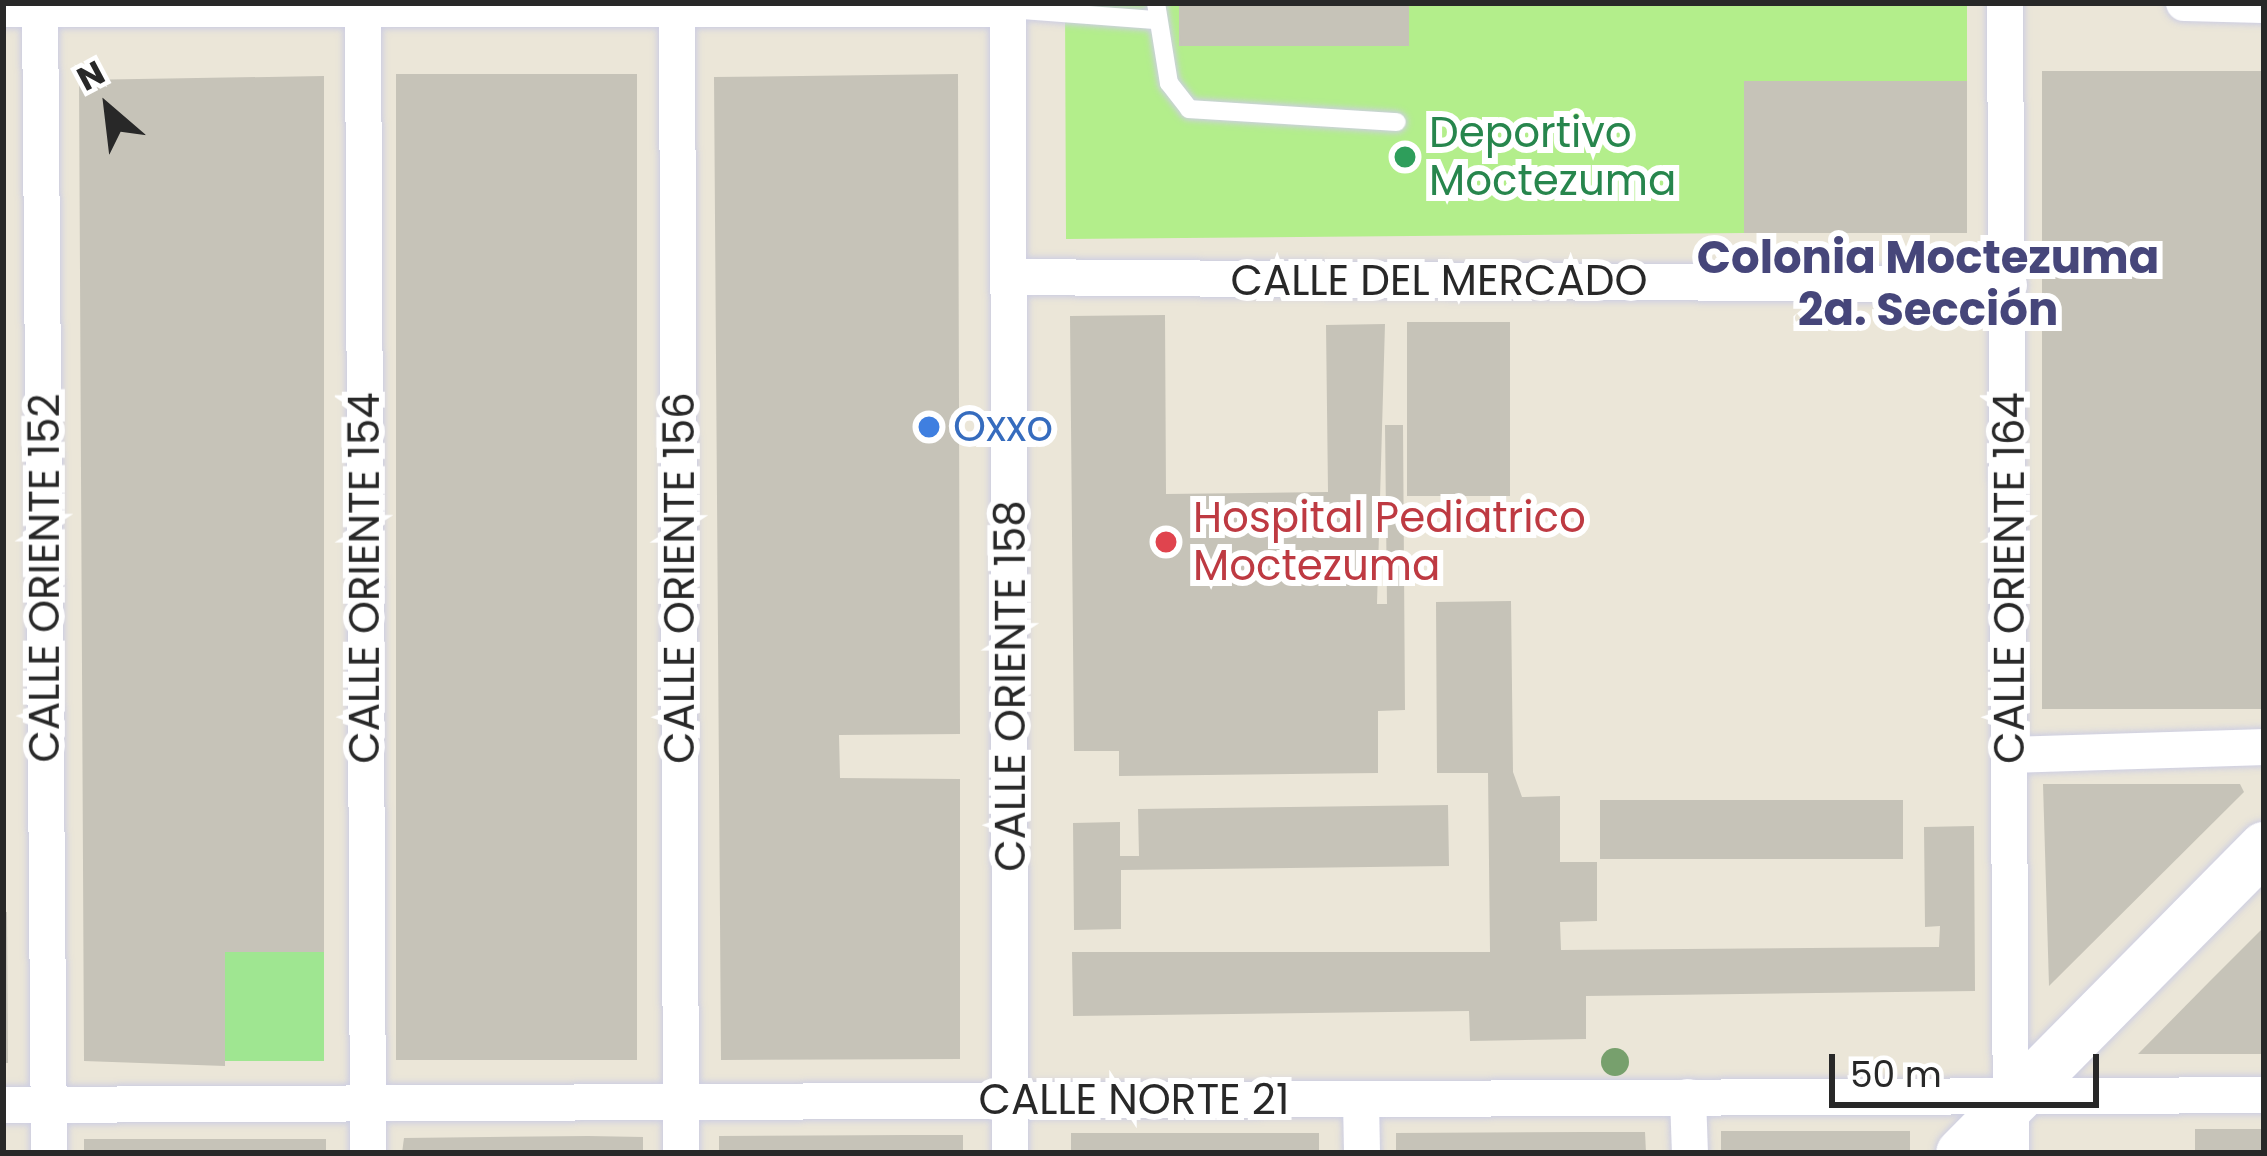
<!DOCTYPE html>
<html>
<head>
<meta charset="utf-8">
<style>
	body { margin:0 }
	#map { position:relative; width:2267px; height:1156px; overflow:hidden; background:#ebe6d8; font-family:Poppins,sans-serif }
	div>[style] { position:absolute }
	.green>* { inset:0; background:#9fe691; transform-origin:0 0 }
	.pitch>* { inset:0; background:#b3ee8b }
	.building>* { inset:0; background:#c6c3b8; transform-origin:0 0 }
	.roads { filter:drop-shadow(0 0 3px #cdcee2) drop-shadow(0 0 3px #cdcee2) }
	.lane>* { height:18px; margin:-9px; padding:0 9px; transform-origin:9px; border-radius:9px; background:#fff }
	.street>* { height:36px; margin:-18px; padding:0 18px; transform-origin:18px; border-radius:18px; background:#fff }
	.secondary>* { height:51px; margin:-25.5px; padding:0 25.5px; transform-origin:25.5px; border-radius:25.5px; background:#fff }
	.trees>* { width:28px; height:28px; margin:-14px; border-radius:50%; background:#77a06d }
	.dots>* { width:33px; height:33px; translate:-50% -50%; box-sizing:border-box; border:6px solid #fff; border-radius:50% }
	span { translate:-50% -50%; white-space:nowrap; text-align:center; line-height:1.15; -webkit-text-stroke:12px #fff; paint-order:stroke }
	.leisure-label { font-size:42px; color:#27864d }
	.left { translate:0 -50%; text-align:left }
	.street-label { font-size:42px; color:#282828 }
	.shop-label { font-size:42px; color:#366cbe }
	.health-label { font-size:42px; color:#be3a42 }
	.neighbourhood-label { font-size:45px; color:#46467a; font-weight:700 }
	.frame { position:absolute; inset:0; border:6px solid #282828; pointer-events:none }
	.north { position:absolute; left:48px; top:48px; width:120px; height:120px; -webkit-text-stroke:9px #fff; paint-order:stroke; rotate:332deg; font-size:33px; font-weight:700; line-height:48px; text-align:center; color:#282828 }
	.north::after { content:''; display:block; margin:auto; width:42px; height:54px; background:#282828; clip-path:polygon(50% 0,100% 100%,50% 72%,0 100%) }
	.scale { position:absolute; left:1829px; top:1054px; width:270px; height:54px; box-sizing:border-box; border:6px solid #282828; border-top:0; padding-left:15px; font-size:36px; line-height:42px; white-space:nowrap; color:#282828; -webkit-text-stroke:9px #fff; paint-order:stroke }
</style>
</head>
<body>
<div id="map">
	<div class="green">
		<i style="left:225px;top:952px;width:99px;height:109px"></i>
	</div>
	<div class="pitch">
		<i style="clip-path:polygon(1065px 3px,1967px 3px,1967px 82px,1744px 82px,1744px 233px,1066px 239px)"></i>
	</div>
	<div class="building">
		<i style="left:1179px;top:3px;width:230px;height:43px"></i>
		<i style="left:2042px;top:71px;width:222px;height:638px"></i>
		<i style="left:637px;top:74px;width:986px;height:241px;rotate:90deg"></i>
		<i style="clip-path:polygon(958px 74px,960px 734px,839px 735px,840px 778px,960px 779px,960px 1059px,721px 1060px,714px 77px)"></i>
		<i style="clip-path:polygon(324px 76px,324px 952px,225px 952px,225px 1066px,84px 1061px,79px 80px)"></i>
		<i style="left:1744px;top:81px;width:223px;height:152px"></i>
		<i style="clip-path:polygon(1165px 315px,1166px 494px,1328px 492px,1326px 325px,1385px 324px,1377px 604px,1387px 604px,1385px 425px,1403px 425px,1405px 710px,1378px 711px,1378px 773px,1119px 776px,1119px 751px,1074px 751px,1070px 316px)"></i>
		<i style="left:1510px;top:322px;width:174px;height:103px;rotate:90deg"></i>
		<i style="clip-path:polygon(1511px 601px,1513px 772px,1522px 797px,1560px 796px,1560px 862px,1597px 862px,1597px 921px,1560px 922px,1561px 950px,1939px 947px,1940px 926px,1925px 927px,1924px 827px,1974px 826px,1975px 991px,1586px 996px,1586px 1039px,1470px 1041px,1469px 1011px,1073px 1016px,1072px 952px,1490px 952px,1488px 773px,1437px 773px,1436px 602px)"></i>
		<i style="clip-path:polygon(2043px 784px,2240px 784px,2244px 792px,2049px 986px)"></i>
		<i style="left:1903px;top:800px;width:59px;height:303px;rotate:90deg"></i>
		<i style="clip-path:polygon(1448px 805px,1449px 866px,1121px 870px,1121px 929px,1074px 930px,1073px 823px,1120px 822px,1120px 856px,1139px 856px,1138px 809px)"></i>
		<i style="clip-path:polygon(3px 912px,7px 912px,8px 1063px,3px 1063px)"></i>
		<i style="clip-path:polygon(2264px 927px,2264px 1054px,2138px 1054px,2211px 980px)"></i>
		<i style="left:2264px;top:1129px;width:24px;height:69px;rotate:90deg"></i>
		<i style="left:1721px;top:1131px;width:189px;height:22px"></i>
		<i style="clip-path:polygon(1585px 1132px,1645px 1132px,1646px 1153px,1396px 1153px,1396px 1133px)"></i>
		<i style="left:1319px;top:1133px;width:20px;height:248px;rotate:90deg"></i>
		<i style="clip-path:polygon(906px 1135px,963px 1135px,963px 1153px,719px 1153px,719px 1136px)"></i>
		<i style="clip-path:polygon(588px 1136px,643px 1137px,643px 1153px,402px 1153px,404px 1138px)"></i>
		<i style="left:84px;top:1139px;width:242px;height:14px"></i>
	</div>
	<div class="roads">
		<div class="lane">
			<i style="left:1156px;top:3px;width:81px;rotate:80.8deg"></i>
			<i style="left:1169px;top:83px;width:33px;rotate:52deg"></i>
			<i style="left:1189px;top:109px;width:208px;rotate:3.6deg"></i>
			<i style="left:1008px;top:9px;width:148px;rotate:4.3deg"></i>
		</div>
		<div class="street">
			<i style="left:40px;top:3px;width:1150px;rotate:89.55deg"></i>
			<i style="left:363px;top:3px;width:1150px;rotate:89.75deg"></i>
			<i style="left:677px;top:3px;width:1150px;rotate:89.8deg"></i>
			<i style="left:1008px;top:3px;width:1150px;rotate:89.9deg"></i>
			<i style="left:2005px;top:3px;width:1150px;rotate:89.7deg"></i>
			<i style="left:2184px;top:3px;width:80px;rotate:1.4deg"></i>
			<i style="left:3px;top:9px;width:1005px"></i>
			<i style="left:1012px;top:277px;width:997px;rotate:0.46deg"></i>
			<i style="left:2011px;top:755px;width:253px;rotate:-1.8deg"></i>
			<i style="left:1688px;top:1097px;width:56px;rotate:88deg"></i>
			<i style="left:1361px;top:1100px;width:53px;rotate:88.9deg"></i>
			<i style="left:3px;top:1105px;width:2261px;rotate:-0.25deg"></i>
		</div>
		<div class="secondary">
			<i style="left:1961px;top:1153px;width:431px;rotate:-45.3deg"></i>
		</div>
	</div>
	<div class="trees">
		<i style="left:1615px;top:1062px"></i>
	</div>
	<div class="dots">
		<i style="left:1405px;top:157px;background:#2e9e5b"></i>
		<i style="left:929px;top:427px;background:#3f7fe0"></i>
		<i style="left:1166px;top:542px;background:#e0444e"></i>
	</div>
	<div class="leisure-label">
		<span class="left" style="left:1429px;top:157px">Deportivo<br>Moctezuma</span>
	</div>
	<div class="street-label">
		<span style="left:1439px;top:281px">CALLE DEL MERCADO</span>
		<span style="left:45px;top:578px;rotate:-90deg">CALLE ORIENTE 152</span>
		<span style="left:365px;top:578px;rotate:-90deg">CALLE ORIENTE 154</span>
		<span style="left:680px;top:578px;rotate:-90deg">CALLE ORIENTE 156</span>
		<span style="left:2010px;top:578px;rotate:-90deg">CALLE ORIENTE 164</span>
		<span style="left:1011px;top:686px;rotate:-90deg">CALLE ORIENTE 158</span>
		<span style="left:1134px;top:1100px">CALLE NORTE 21</span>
	</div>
	<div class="shop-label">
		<span class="left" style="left:953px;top:427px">Oxxo</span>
	</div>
	<div class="health-label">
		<span class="left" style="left:1193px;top:542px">Hospital Pediatrico<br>Moctezuma</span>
	</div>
	<div class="neighbourhood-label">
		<span style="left:1928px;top:284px">Colonia Moctezuma<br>2a. Sección</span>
	</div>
	<div class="frame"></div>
	<div class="north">N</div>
	<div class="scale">50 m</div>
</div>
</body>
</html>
